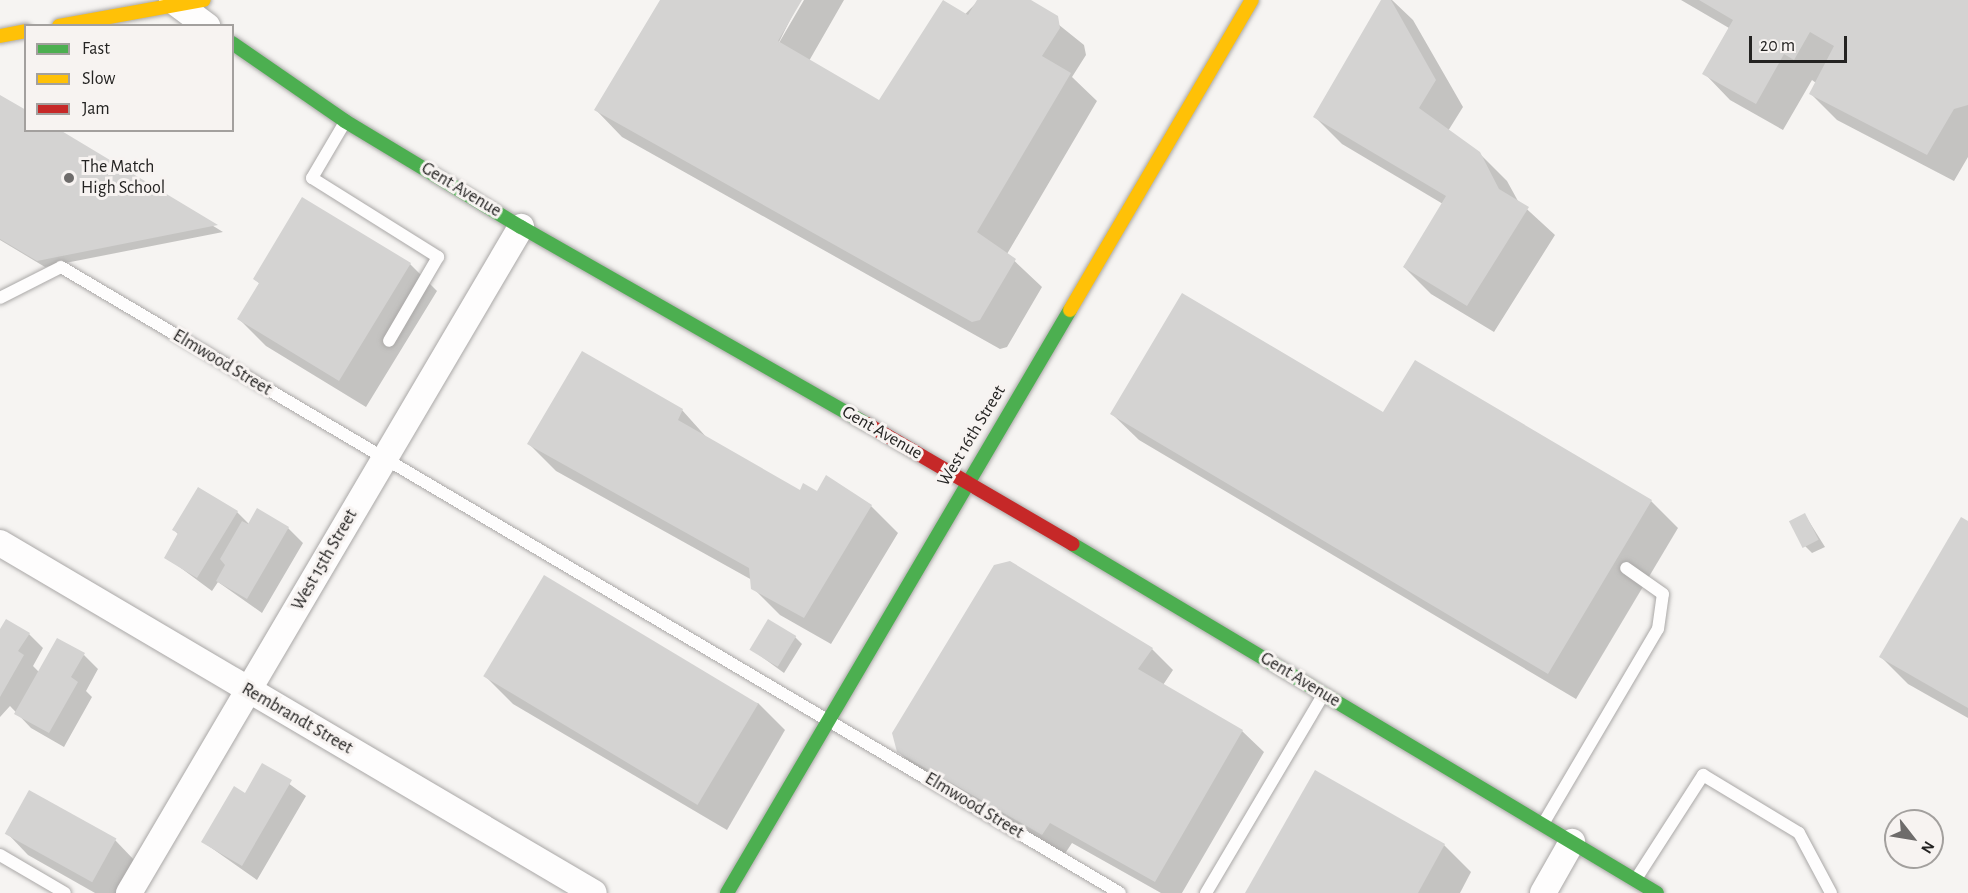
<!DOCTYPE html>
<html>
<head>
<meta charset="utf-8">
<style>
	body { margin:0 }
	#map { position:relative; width:1968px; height:893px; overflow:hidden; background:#f6f4f2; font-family:"Alegreya Sans",sans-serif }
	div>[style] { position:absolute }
	.shadow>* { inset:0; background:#0003 }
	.building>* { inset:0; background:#d4d3d2; transform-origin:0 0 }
	.roads { filter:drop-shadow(0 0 2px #aaa8a7) drop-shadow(0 0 2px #aaa8a7) }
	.lane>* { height:12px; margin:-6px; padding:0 6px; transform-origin:6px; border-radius:6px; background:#fefdfd }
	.street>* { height:26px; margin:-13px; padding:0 13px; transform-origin:13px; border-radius:13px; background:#fefdfd }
	.fast>* { height:14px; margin:-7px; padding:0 7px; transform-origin:7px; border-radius:7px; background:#4caf50 }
	.slow>* { height:14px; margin:-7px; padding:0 7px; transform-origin:7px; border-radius:7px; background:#ffc107 }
	.jam>* { height:14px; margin:-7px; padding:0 7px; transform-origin:7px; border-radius:7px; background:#c62828 }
	.dots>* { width:16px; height:16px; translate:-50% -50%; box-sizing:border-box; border:3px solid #f7f3f1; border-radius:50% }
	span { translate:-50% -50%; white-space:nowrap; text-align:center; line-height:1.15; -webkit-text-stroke:6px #f7f3f1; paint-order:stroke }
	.poi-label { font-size:18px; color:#242322 }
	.left { translate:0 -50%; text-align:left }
	.street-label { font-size:18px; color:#242322 }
	.legend { position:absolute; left:24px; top:24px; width:210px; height:108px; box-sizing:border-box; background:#f7f3f1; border:2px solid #a3a09e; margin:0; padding:8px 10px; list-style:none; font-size:18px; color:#242322 }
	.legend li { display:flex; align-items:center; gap:12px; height:30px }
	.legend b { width:30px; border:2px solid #a3a09e }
	.north { position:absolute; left:1884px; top:809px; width:60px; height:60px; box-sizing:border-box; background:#f7f3f1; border:2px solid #a3a09e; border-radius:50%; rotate:121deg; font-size:16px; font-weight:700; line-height:24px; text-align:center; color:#242322 }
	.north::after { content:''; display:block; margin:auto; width:21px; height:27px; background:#6e6c6b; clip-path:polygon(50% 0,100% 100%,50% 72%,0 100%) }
	.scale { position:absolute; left:1749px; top:36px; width:98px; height:27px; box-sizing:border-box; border:3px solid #242322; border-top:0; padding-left:8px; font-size:18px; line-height:21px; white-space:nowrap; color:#242322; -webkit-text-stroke:4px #f7f3f1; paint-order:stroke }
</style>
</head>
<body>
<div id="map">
	<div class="shadow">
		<i style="clip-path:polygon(662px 0,800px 0,776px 48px,804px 0,844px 0,809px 61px,879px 102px,979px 0,1028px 0,1084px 45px,1086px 55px,1072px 77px,1097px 101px,1007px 254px,1042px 287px,1007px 347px,1000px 349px,622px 137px,596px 110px)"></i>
		<i style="clip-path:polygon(1383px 0,1392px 0,1413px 20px,1463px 107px,1448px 131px,1479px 153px,1507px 181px,1518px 201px,1555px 235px,1494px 332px,1431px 294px,1404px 267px,1443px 204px,1342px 144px,1315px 117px)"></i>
		<i style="clip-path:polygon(1681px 0,1968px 0,1968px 157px,1954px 181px,1837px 120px,1810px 93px,1816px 83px,1812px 80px,1783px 130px,1730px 100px,1704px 73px,1729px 28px)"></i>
		<i style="clip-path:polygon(0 96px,26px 130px,57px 130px,223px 232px,45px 267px,0 240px)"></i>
		<i style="clip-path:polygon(410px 264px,437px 291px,366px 407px,266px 346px,239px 319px,260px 284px,255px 279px)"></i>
		<i style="clip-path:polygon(682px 410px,708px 439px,800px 492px,871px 506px,898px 533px,831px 644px,780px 615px,753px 588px,752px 580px,556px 471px,529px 444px)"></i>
		<i style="clip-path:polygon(1112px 414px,1384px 414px,1651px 501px,1678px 528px,1576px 699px,1139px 440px)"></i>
		<i style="clip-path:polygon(237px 512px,250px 525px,288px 528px,303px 543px,262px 613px,218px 582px,212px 591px,166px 557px,179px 535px,174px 530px)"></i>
		<i style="clip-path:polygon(1805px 515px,1825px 547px,1812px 553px,1805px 546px)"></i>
		<i style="clip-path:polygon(1968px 523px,1968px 718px,1908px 684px,1881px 657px)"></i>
		<i style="clip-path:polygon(0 632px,29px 634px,43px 648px,33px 666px,39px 672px,84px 655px,98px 669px,86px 691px,92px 697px,64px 747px,31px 728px,10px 706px,0 717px)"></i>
		<i style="clip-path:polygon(795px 637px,802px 644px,784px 673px,751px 649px)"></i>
		<i style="clip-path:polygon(1152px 649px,1173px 670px,1163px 685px,1242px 731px,1264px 752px,1182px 893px,1161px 893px,1072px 843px,1064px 855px,920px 773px,898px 751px)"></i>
		<i style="clip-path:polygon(486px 677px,758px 703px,785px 730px,727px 830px,513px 704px)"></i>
		<i style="clip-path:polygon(263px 765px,306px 796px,257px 880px,203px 842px,246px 795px)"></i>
		<i style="clip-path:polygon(1315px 772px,1444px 845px,1471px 872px,1460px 893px,1247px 893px)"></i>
		<i style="clip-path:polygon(7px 833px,115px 840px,136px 862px,119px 893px,95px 893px,28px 855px)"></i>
	</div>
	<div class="building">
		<i style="clip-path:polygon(660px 0,802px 0,778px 41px,879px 100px,943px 0,968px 15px,977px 0,1031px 0,1058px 16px,1060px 28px,1042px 56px,1071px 73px,977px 232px,1016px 259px,980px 320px,972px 322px,594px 110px)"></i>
		<i style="clip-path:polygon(1381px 0,1391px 0,1436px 80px,1419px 108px,1480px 152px,1499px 189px,1529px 207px,1467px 306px,1403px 267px,1446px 196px,1313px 117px)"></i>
		<i style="clip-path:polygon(1699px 0,1968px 0,1968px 105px,1954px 109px,1927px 155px,1809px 94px,1834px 46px,1810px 32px,1794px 60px,1784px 54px,1756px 104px,1702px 74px,1733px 20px)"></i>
		<i style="clip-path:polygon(0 95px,26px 110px,26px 130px,60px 130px,218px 225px,37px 261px,0 239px)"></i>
		<i style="clip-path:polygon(302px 197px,411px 263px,339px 381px,237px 319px,259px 283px,253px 279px)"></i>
		<i style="clip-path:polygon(1182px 293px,1383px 412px,1415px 360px,1652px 500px,1548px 674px,1110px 414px)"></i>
		<i style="clip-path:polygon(582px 351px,683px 409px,678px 420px,800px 490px,803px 483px,817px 491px,826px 475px,872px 505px,804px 618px,751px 589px,749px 568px,527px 444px)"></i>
		<i style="clip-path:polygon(198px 487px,238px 511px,197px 578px,164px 558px,178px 533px,172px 530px)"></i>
		<i style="clip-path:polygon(257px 508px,289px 527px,247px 599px,216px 581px,225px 565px,220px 559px,242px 521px,248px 524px)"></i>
		<i style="left:1805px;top:513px;width:30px;height:18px;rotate:63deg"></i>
		<i style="clip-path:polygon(1961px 517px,1968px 521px,1968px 708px,1879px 657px)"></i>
		<i style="clip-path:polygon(1010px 561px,1153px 648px,1138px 669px,1243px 730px,1155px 882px,1050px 823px,1042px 835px,897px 752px,892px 733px,994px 565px)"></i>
		<i style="left:544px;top:575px;width:250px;height:118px;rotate:31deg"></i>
		<i style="clip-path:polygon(6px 619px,30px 633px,18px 651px,24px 655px,0 697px,0 629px)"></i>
		<i style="left:768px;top:619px;width:33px;height:36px;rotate:31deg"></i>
		<i style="clip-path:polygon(57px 638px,85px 653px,71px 677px,78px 682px,49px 733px,14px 714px)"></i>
		<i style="clip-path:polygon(262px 763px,292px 780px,242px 866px,201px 842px,234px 786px,245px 793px)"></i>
		<i style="clip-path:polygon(1315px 770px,1445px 844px,1418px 893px,1245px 893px)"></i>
		<i style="left:29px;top:790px;width:100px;height:50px;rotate:29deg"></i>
	</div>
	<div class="roads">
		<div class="lane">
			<i style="left:345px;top:122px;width:65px;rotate:120.5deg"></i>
			<i style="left:312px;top:178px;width:149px;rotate:32.1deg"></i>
			<i style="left:438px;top:257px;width:97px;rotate:120.3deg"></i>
			<i style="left:0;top:298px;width:68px;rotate:-26.9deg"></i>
			<i style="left:61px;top:267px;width:1230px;rotate:30.59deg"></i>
			<i style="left:1543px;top:824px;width:226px;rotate:-59.5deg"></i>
			<i style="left:1658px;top:629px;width:35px;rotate:-82deg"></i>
			<i style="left:1663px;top:594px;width:45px;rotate:-144.9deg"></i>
			<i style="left:0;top:855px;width:75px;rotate:30.3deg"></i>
			<i style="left:1636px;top:879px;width:124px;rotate:-57.2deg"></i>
			<i style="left:1703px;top:775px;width:112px;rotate:31.1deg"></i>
			<i style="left:1799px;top:833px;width:68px;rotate:61.9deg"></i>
			<i style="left:1206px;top:893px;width:230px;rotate:-59.4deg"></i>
		</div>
		<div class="street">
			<i style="left:172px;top:0;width:44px;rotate:36.6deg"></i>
			<i style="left:0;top:543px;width:689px;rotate:30.51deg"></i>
			<i style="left:129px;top:893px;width:773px;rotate:-59.52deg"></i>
			<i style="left:1543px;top:893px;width:59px;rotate:-60.4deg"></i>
		</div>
		<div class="fast">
			<i style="left:232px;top:43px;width:137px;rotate:34.6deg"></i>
			<i style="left:345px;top:121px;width:205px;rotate:31.1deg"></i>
			<i style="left:521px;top:227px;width:398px;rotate:29.7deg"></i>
			<i style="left:1072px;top:544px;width:681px;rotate:30.82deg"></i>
			<i style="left:727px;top:893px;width:676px;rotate:-59.53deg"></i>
		</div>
		<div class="slow">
			<i style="left:59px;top:26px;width:147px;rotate:-10.2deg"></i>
			<i style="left:0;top:36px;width:26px;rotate:-11deg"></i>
			<i style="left:1070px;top:310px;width:359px;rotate:-59.6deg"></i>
		</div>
		<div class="jam">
			<i style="left:867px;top:424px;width:238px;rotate:30.3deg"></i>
		</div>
	</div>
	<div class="dots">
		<i style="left:69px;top:178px;background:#6e6c6b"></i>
	</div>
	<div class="poi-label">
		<span class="left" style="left:81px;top:178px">The Match<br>High School</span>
	</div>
	<div class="street-label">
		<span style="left:461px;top:190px;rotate:31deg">Gent Avenue</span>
		<span style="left:222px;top:363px;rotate:31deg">Elmwood Street</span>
		<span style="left:882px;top:433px;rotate:30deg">Gent Avenue</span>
		<span style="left:972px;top:436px;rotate:-59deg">West 16th Street</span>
		<span style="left:325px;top:560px;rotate:-60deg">West 15th Street</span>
		<span style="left:1300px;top:680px;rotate:31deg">Gent Avenue</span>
		<span style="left:297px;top:719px;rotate:30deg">Rembrandt Street</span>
		<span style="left:974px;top:806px;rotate:31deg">Elmwood Street</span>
	</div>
	<ul class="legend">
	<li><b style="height:8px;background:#4caf50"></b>Fast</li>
	<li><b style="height:8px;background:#ffc107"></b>Slow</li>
	<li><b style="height:8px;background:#c62828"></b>Jam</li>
	</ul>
	<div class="north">N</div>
	<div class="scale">20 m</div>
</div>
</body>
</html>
